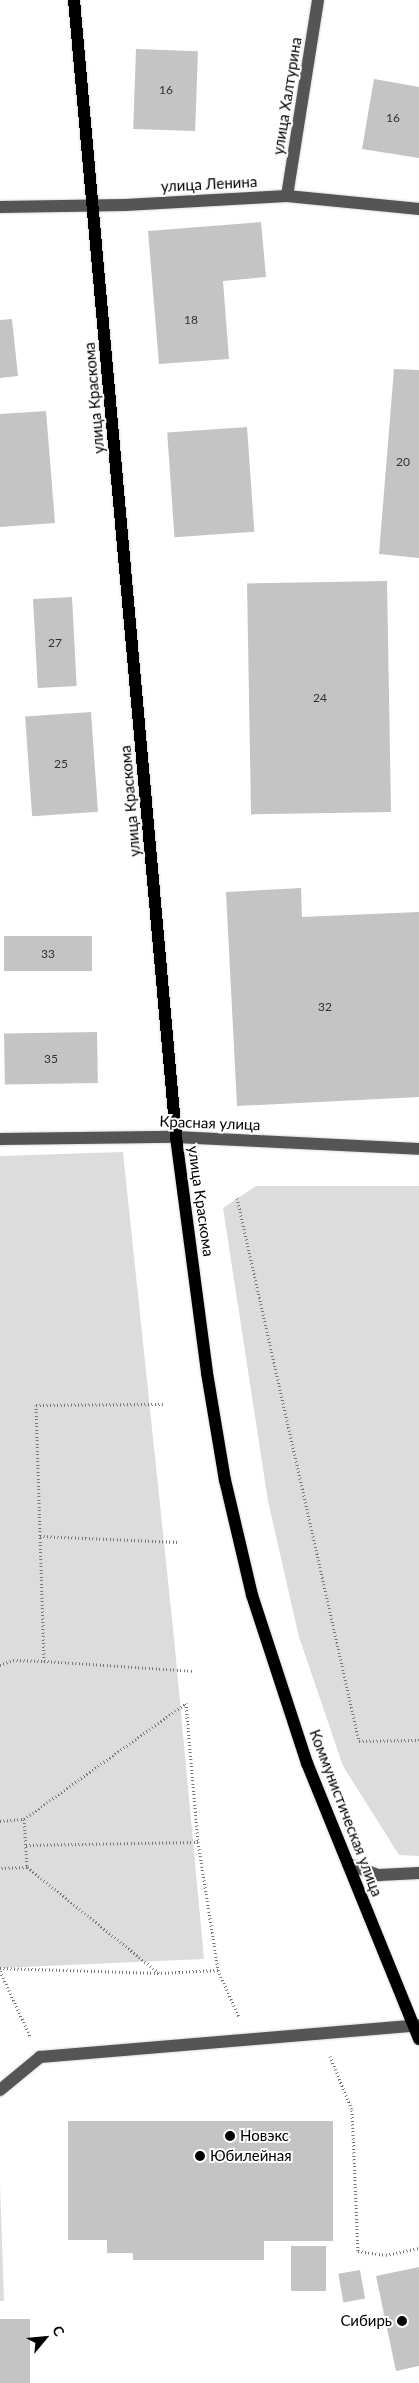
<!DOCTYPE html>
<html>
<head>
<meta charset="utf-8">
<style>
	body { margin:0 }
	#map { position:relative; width:419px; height:2383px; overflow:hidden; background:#fff; font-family:Lato,sans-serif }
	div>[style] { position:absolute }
	.green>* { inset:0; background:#dcdcdc }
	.building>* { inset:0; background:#c4c4c4; transform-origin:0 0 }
	.path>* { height:3px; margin-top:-1.5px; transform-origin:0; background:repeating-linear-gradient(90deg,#777 0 1px,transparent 0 3.5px) }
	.roads { filter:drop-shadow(0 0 1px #dbdbdb) drop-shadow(0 0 1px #dbdbdb) }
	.minor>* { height:12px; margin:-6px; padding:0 6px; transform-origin:6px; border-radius:6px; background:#555 }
	.major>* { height:12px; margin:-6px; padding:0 6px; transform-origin:6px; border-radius:6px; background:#000 }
	.dots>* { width:14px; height:14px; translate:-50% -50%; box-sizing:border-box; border:2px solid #fff; border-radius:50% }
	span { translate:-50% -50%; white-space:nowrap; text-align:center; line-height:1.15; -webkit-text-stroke:4px #fff; paint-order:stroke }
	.number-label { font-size:12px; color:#313131 }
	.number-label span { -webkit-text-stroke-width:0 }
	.street-label { font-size:15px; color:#000 }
	.poi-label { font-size:15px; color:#000 }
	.left { translate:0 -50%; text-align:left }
	.right { translate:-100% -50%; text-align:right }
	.north { position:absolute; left:20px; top:2313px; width:50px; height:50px; -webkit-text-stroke:4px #fff; paint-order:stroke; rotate:62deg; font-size:14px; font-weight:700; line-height:20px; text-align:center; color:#000 }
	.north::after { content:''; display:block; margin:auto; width:18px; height:22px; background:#000; clip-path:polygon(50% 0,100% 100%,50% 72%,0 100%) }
</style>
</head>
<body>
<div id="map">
	<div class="green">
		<i style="clip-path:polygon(123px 1152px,174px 1638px,204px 1959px,0 1968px,0 1156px)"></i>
		<i style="clip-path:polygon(256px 1186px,419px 1186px,419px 1856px,399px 1855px,343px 1766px,299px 1637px,268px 1501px,223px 1208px)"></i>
		<i style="clip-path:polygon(0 2183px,4px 2301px,0 2301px)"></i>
	</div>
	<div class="building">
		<i style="left:136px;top:49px;width:62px;height:80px;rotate:2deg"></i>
		<i style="clip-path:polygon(374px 79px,419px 87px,419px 158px,362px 149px)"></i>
		<i style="clip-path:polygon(261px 222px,266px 277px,223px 281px,229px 359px,159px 364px,148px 231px)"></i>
		<i style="clip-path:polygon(12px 319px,18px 376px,0 378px,0 320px)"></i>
		<i style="clip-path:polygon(394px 369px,419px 370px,419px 558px,379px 554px)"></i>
		<i style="clip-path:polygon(46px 411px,55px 523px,0 527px,0 414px)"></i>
		<i style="left:247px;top:427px;width:105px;height:80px;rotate:86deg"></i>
		<i style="left:387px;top:581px;width:231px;height:140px;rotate:89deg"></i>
		<i style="left:72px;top:597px;width:89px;height:39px;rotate:87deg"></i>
		<i style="left:91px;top:712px;width:100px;height:66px;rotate:86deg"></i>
		<i style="clip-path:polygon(301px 888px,302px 917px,419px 912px,419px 1097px,237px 1106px,226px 892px)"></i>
		<i style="left:92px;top:936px;width:35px;height:88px;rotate:90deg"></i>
		<i style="left:97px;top:1032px;width:51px;height:93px;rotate:89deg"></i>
		<i style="clip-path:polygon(68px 2121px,333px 2121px,333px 2241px,264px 2241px,264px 2260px,133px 2260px,133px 2253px,107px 2253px,107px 2240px,68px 2240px)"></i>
		<i style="left:291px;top:2246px;width:35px;height:45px"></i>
		<i style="clip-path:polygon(419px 2267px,419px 2366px,396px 2371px,376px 2276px)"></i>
		<i style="left:360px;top:2270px;width:29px;height:22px;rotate:80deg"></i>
		<i style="left:0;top:2319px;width:30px;height:64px"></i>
	</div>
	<div class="path">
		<i style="left:237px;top:1198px;width:557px;rotate:77.34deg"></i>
		<i style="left:359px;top:1741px;width:60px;rotate:-1deg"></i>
		<i style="left:40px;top:1536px;width:138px;rotate:2.5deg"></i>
		<i style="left:44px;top:1661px;width:256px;rotate:-91.8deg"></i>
		<i style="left:36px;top:1405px;width:127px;rotate:-0.5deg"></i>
		<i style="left:0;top:1665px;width:14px;rotate:-21deg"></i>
		<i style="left:13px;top:1660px;width:31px;rotate:2deg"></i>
		<i style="left:44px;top:1661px;width:149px;rotate:3.8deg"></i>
		<i style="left:24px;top:1819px;width:199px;rotate:-35.6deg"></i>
		<i style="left:186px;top:1703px;width:140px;rotate:85.1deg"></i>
		<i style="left:198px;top:1842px;width:130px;rotate:81.1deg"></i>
		<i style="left:218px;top:1970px;width:59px;rotate:177.1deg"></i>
		<i style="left:0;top:1821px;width:24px;rotate:-5deg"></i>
		<i style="left:24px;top:1819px;width:48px;rotate:86.4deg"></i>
		<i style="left:27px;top:1867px;width:27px;rotate:178deg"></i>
		<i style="left:26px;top:1845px;width:172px;rotate:-1deg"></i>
		<i style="left:0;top:1968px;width:159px;rotate:1.8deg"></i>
		<i style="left:159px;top:1973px;width:169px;rotate:-141.2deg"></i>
		<i style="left:218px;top:1970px;width:51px;rotate:65.9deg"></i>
		<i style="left:0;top:1971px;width:72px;rotate:65.2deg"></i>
		<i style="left:330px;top:2056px;width:58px;rotate:67.8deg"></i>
		<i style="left:352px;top:2110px;width:141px;rotate:87.6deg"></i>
		<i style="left:358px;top:2251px;width:28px;rotate:8deg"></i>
		<i style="left:386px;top:2255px;width:34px;rotate:-12deg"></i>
	</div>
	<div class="roads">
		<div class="minor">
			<i style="left:287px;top:196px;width:198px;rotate:-81deg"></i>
			<i style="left:0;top:207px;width:125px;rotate:-0.9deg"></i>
			<i style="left:125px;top:205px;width:162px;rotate:-3.2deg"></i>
			<i style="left:287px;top:196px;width:133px;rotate:5.6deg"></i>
			<i style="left:0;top:1139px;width:176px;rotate:-0.7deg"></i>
			<i style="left:176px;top:1137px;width:243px;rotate:2.8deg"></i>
			<i style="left:348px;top:1864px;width:33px;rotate:20deg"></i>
			<i style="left:379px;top:1875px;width:40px;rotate:-2.9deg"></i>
			<i style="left:0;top:2090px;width:52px;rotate:-39.5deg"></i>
			<i style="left:40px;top:2057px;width:380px;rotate:-4.8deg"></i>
		</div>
		<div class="major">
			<i style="left:74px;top:0;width:1142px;rotate:84.87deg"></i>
			<i style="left:176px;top:1137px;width:238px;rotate:82.5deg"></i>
			<i style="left:207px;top:1373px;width:109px;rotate:80.5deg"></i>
			<i style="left:225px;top:1480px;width:118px;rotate:76.8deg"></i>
			<i style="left:252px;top:1595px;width:177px;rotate:71.9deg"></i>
			<i style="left:307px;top:1763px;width:298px;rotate:67.9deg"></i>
		</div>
	</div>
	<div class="dots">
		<i style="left:230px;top:2136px;background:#000"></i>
		<i style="left:200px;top:2156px;background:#000"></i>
		<i style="left:402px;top:2321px;background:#000"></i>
	</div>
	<div class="number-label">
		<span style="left:166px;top:90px">16</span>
		<span style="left:393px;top:118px">16</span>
		<span style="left:191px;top:320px">18</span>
		<span style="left:403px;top:462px">20</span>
		<span style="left:55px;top:643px">27</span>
		<span style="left:320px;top:698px">24</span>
		<span style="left:61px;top:764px">25</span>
		<span style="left:48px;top:954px">33</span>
		<span style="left:325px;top:1007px">32</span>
		<span style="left:51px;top:1059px">35</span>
	</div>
	<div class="street-label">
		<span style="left:287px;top:96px;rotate:-81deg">улица Халтурина</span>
		<span style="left:209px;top:184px;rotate:-3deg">улица Ленина</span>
		<span style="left:94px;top:398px;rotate:-95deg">улица Краскома</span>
		<span style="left:130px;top:801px;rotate:-95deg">улица Краскома</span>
		<span style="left:210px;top:1123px;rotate:2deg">Красная улица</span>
		<span style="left:201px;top:1201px;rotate:82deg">улица Краскома</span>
		<span style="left:346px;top:1813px;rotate:69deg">Коммунистическая улица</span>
	</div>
	<div class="poi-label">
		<span class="left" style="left:240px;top:2136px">Новэкс</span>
		<span class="left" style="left:210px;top:2156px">Юбилейная</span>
		<span class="right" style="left:392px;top:2321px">Сибирь</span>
	</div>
	<div class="north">С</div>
</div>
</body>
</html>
